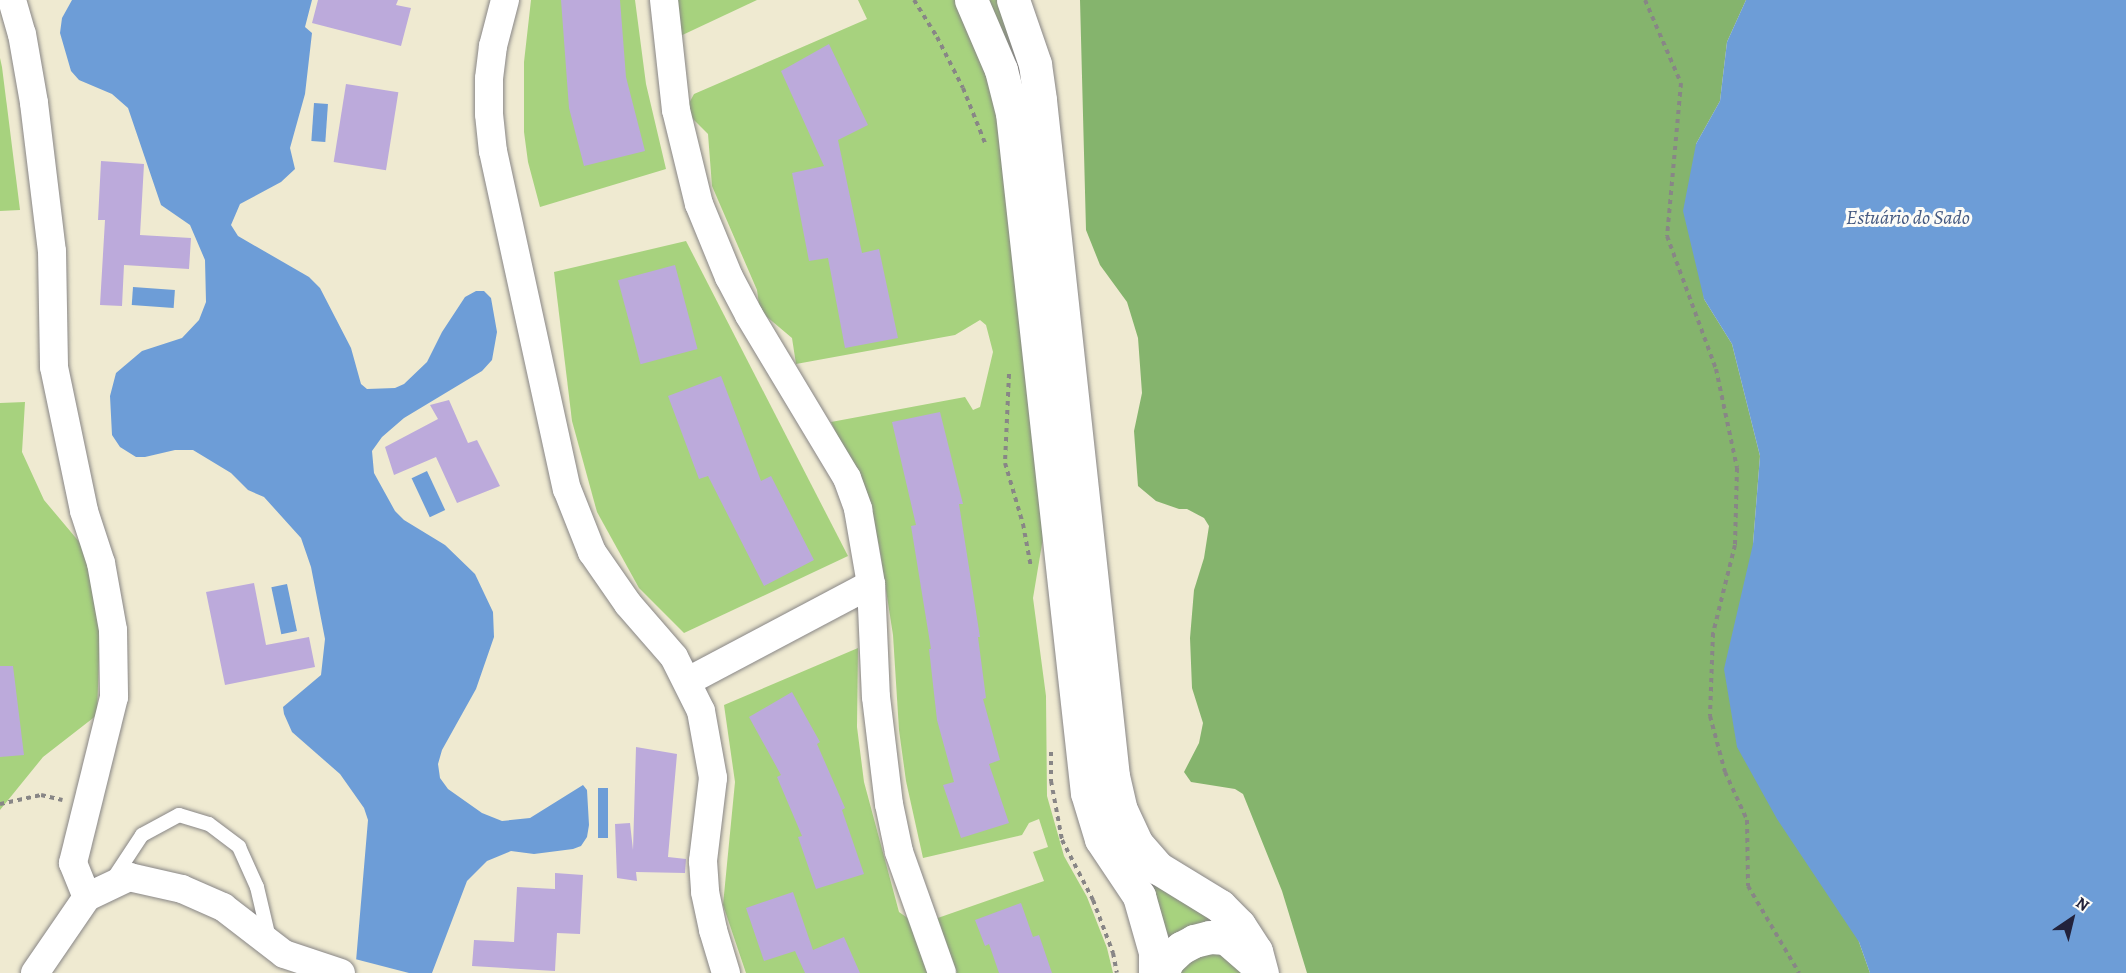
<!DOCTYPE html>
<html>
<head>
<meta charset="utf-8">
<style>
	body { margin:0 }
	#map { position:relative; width:2126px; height:973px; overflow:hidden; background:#efead1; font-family:Alegreya,serif }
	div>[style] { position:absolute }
	.green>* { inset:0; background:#a7d27e }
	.forest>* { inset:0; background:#85b46d }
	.water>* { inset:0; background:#6d9dd7; transform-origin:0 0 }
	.pier>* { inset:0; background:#efead1 }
	.building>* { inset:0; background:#bcaadb; transform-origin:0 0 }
	.path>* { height:4px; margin-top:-2px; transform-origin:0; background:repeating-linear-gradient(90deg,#888686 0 4.5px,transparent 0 9px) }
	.roads { filter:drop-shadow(0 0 2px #888686) drop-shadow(0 0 2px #888686) }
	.service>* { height:14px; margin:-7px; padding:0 7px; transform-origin:7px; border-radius:7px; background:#fff }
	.minor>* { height:28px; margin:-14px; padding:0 14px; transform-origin:14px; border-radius:14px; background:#fff }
	.secondary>* { height:33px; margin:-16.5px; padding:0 16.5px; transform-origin:16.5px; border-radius:16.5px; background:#fff }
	span { translate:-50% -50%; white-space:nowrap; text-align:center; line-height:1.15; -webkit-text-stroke:6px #fdfcf7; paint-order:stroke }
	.water-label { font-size:20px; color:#445981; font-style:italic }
	.north { position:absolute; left:2042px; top:889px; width:60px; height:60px; -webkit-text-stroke:4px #fdfcf7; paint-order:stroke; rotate:35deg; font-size:16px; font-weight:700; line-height:24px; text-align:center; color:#22223b }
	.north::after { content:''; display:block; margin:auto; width:21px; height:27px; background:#22223b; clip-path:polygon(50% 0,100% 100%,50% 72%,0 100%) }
</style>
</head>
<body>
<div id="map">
	<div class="green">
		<i style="clip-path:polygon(531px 0,635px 0,646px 84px,666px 169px,540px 207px,528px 162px,524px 132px,524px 62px)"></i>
		<i style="clip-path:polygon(675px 0,757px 0,676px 38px)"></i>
		<i style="clip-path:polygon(858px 0,955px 0,964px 16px,997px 104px,1044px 532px,1033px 598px,1046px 696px,1047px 796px,1064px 856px,1087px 897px,1107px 948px,1113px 973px,746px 973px,723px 905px,735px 782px,724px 705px,858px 648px,857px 727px,864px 782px,899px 912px,909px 919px,932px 920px,1044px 881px,1033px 852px,1048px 847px,1039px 819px,1029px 823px,1022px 835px,923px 858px,906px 781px,899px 730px,893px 635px,879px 545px,868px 500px,831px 422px,965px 397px,973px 410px,980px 407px,993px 352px,986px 325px,980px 320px,955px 335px,796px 364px,792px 338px,760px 311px,757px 290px,712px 186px,708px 134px,691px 117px,687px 107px,694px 94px,867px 19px)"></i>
		<i style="clip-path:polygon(983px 0,999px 0,1016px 44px,1027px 114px)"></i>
		<i style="clip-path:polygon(0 58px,2px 67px,20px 210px,0 211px)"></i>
		<i style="clip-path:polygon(686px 241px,848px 556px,684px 633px,639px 588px,597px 512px,572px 421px,554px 272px)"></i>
		<i style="clip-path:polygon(25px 402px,22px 452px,44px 500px,81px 544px,101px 601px,97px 715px,43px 757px,0 810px,0 403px)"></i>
		<i style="clip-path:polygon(1141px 870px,1173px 897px,1217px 921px,1168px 944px,1164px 922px,1151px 887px)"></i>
		<i style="clip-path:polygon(1223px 951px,1246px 973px,1176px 973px,1186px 957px)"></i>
	</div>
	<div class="forest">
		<i style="clip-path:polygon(1080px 0,1746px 0,1727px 42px,1720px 101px,1696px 144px,1704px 299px,1732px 344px,1760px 456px,1753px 544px,1859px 942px,1870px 973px,1307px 973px,1282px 891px,1243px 794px,1235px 789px,1191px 782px,1184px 772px,1199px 743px,1203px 723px,1192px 688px,1190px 638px,1194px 590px,1204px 558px,1209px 526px,1204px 518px,1187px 509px,1179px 509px,1156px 501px,1138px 486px,1134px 431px,1142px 393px,1138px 338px,1127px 302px,1100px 265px,1086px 230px)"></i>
	</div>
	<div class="water">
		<i style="clip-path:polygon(72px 0,312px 0,305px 27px,312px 33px,305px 94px,290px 148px,295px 169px,281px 182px,240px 204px,231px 225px,238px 236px,309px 277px,320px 288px,351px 348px,361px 384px,367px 389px,395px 388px,404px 384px,427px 362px,442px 332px,465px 297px,476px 291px,484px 291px,491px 298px,497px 332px,492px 360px,482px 371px,404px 418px,382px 437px,372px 451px,374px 473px,395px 511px,404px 520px,445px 545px,475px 574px,493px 612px,494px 637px,476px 689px,442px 750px,438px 764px,440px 778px,448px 789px,482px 813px,502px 821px,530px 818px,583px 785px,587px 790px,589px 825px,587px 837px,581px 846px,573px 849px,534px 854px,511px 851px,487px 861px,467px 881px,432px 973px,355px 973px,368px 820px,364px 808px,340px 774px,292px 732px,284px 714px,283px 707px,321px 675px,325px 639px,311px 567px,301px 538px,264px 497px,248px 490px,231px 473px,193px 450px,175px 450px,145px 457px,136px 457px,120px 447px,112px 435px,110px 396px,116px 373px,142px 351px,182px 338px,199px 320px,206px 302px,205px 260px,190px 225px,161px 205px,128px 108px,112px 94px,79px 80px,71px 71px,60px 33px,62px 18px)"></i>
		<i style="clip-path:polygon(1746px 0,2126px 0,2126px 973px,1870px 973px,1859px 942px,1777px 819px,1737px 747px,1724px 669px,1753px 544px,1760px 456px,1732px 344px,1704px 299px,1683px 211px,1696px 144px,1720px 101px,1727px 42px)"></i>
		<i style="left:314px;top:103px;width:14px;height:38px;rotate:4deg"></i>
		<i style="left:133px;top:287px;width:42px;height:18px;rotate:4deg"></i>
		<i style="left:427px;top:471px;width:43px;height:17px;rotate:65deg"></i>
		<i style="left:287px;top:584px;width:48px;height:16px;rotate:78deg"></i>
		<i style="left:598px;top:788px;width:10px;height:50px"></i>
	</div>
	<div class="pier">
		<i style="clip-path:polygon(355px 959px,409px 973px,352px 973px)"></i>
	</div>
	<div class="building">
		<i style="clip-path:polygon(318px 0,398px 0,396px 5px,411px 8px,401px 46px,312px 23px)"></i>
		<i style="clip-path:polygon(561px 0,620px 0,626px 77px,645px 151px,584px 166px,569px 108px)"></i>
		<i style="clip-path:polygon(829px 44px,868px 125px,838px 140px,862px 253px,879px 249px,898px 338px,845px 348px,828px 258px,809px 261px,792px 173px,824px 166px,781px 71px)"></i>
		<i style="left:346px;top:84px;width:53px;height:79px;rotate:9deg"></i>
		<i style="clip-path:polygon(101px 161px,144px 164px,140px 235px,191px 238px,189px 269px,124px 265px,122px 306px,100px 305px,105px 220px,98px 220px)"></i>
		<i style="left:675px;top:265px;width:87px;height:59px;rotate:75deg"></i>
		<i style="clip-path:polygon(721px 376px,761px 481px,771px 476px,814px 560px,764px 586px,708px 476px,699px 479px,668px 396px)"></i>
		<i style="clip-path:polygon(449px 400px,468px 443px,477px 440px,500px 486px,457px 503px,436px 457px,394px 475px,385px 447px,438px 419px,430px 405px)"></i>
		<i style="clip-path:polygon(940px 412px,963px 504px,959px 504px,980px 637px,978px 637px,986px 698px,983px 699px,1000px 760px,989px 764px,1009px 823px,961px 838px,943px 785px,954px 782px,937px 720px,929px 649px,931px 649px,911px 526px,916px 525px,892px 422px)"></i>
		<i style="clip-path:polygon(254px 583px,266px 645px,309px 637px,315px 667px,225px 685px,206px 592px)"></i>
		<i style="clip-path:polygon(0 666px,13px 666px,24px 755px,0 757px)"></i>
		<i style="clip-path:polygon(792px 692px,820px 742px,817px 744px,845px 808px,842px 810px,864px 874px,816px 889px,798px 837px,802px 836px,777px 777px,781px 775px,749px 717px)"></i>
		<i style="clip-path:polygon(636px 747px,677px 754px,668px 857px,686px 859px,685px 873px,636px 872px,637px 881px,617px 878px,615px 824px,630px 823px,633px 850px)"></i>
		<i style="clip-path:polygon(555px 873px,583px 875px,580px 934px,557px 933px,555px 971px,472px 966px,474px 940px,514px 942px,517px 887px,555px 889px)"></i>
		<i style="clip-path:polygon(793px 892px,813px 950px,844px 937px,860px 973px,805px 973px,795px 951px,764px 961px,746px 908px)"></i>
		<i style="clip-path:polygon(1021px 903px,1033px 937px,1039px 935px,1052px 973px,999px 973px,989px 944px,985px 946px,975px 920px)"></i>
	</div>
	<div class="path">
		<i style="left:914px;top:0;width:44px;rotate:58.1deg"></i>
		<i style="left:937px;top:37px;width:57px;rotate:63deg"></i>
		<i style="left:963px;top:88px;width:59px;rotate:68.2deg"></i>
		<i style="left:1645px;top:0;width:90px;rotate:66.6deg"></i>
		<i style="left:1681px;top:83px;width:154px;rotate:95.2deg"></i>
		<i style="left:1667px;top:236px;width:142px;rotate:69.8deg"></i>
		<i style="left:1716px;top:369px;width:101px;rotate:78deg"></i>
		<i style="left:1737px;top:468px;width:77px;rotate:91.5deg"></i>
		<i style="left:1735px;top:545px;width:91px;rotate:104deg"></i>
		<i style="left:1713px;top:633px;width:83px;rotate:92.1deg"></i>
		<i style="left:1710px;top:716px;width:58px;rotate:75deg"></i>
		<i style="left:1725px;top:772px;width:53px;rotate:65.4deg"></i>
		<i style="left:1747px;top:820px;width:66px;rotate:89.1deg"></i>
		<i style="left:1748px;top:886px;width:101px;rotate:59.6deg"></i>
		<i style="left:1009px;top:374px;width:89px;rotate:92.6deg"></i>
		<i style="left:1005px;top:463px;width:64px;rotate:73.6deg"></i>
		<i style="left:1023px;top:524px;width:44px;rotate:79.5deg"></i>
		<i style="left:1051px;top:752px;width:29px;rotate:90deg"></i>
		<i style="left:1051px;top:781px;width:60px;rotate:79.4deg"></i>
		<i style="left:1062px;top:840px;width:68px;rotate:62.7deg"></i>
		<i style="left:1093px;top:900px;width:57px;rotate:69.3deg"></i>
		<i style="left:1113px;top:953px;width:20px;rotate:79deg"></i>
		<i style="left:0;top:804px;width:42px;rotate:-12.4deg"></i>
		<i style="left:41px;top:795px;width:22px;rotate:13deg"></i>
	</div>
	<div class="roads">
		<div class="service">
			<i style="left:113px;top:879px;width:53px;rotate:-56.6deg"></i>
			<i style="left:142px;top:835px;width:42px;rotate:-28.4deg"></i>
			<i style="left:179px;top:815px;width:31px;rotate:17deg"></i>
			<i style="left:209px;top:824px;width:38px;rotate:37deg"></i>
			<i style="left:239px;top:847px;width:44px;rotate:65.8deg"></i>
			<i style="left:257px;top:887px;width:52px;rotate:76.8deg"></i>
		</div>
		<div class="minor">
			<i style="left:12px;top:0;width:35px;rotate:74deg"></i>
			<i style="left:22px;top:34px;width:70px;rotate:80.1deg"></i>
			<i style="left:34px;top:103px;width:149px;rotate:83.1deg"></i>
			<i style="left:52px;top:251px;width:116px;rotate:89deg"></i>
			<i style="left:54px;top:367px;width:147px;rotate:78.2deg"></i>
			<i style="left:84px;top:511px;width:55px;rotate:71.9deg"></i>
			<i style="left:101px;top:563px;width:68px;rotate:79.8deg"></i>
			<i style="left:113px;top:630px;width:67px;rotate:89.1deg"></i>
			<i style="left:114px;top:697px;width:171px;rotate:103.9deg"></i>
			<i style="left:73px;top:863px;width:37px;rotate:68deg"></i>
			<i style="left:505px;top:0;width:48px;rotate:104.6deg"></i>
			<i style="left:493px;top:46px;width:33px;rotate:97deg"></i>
			<i style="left:489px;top:79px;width:35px;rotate:90deg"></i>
			<i style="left:489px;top:114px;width:37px;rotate:84deg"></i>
			<i style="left:493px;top:151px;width:346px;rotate:77.7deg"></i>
			<i style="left:567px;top:489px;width:68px;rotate:68.4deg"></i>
			<i style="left:592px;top:552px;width:63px;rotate:55.3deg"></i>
			<i style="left:628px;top:604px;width:70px;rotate:49deg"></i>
			<i style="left:674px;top:657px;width:60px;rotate:63.4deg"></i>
			<i style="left:701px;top:711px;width:68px;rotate:79.8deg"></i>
			<i style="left:713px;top:778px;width:84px;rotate:96.9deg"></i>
			<i style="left:703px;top:861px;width:31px;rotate:86deg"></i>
			<i style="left:705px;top:892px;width:39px;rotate:78deg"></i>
			<i style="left:713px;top:930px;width:45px;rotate:73.2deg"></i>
			<i style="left:664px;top:0;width:111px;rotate:83.8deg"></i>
			<i style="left:676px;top:110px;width:97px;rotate:76.3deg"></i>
			<i style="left:699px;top:204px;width:79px;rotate:67.7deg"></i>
			<i style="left:729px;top:277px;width:43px;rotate:62.2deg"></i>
			<i style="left:749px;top:315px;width:190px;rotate:59deg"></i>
			<i style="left:847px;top:478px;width:33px;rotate:70deg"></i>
			<i style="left:858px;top:509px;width:76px;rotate:80.2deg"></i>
			<i style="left:871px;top:584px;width:113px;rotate:87.5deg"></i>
			<i style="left:876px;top:697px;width:108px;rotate:83.1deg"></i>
			<i style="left:889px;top:804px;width:49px;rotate:78.2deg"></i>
			<i style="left:899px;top:852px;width:128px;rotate:70.4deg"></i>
			<i style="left:688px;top:681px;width:207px;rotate:-27.9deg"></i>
			<i style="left:35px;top:973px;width:92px;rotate:-55.6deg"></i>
			<i style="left:87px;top:897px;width:47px;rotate:-25.5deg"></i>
			<i style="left:129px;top:877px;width:54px;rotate:12.8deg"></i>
			<i style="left:182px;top:889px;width:45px;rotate:23.7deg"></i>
			<i style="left:223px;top:907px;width:77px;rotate:37.6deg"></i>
			<i style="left:284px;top:954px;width:60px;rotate:18.4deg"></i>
		</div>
		<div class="secondary">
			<i style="left:971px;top:0;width:76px;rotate:66.8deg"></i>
			<i style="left:1001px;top:70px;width:44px;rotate:75.7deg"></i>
			<i style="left:1012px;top:113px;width:684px;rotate:83.71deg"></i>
			<i style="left:1087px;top:793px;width:48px;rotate:73.1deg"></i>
			<i style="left:1101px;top:839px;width:69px;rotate:56.3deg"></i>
			<i style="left:1139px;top:896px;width:58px;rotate:74.1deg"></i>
			<i style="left:1155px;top:952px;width:21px;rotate:90deg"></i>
			<i style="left:1013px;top:0;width:68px;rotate:71deg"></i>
			<i style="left:1035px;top:64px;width:36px;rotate:82deg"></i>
			<i style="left:1040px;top:100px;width:680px;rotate:83.84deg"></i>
			<i style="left:1113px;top:776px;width:35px;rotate:77deg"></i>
			<i style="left:1121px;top:810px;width:38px;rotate:65deg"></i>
			<i style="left:1137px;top:844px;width:32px;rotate:49deg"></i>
			<i style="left:1158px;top:868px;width:73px;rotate:31.5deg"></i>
			<i style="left:1220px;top:906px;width:27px;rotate:45deg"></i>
			<i style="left:1239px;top:925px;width:31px;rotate:57deg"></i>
			<i style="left:1256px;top:951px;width:23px;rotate:75deg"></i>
			<i style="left:1162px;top:973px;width:14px;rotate:-65deg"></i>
			<i style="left:1168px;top:960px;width:18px;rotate:-43deg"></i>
			<i style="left:1181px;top:948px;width:15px;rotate:-28deg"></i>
			<i style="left:1194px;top:941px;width:16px;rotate:-14deg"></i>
			<i style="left:1210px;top:937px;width:16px;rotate:4deg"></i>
			<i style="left:1226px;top:938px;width:40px;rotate:41deg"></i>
		</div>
	</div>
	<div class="water-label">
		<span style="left:1908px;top:217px">Estuário do Sado</span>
	</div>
	<div class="north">N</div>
</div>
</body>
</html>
